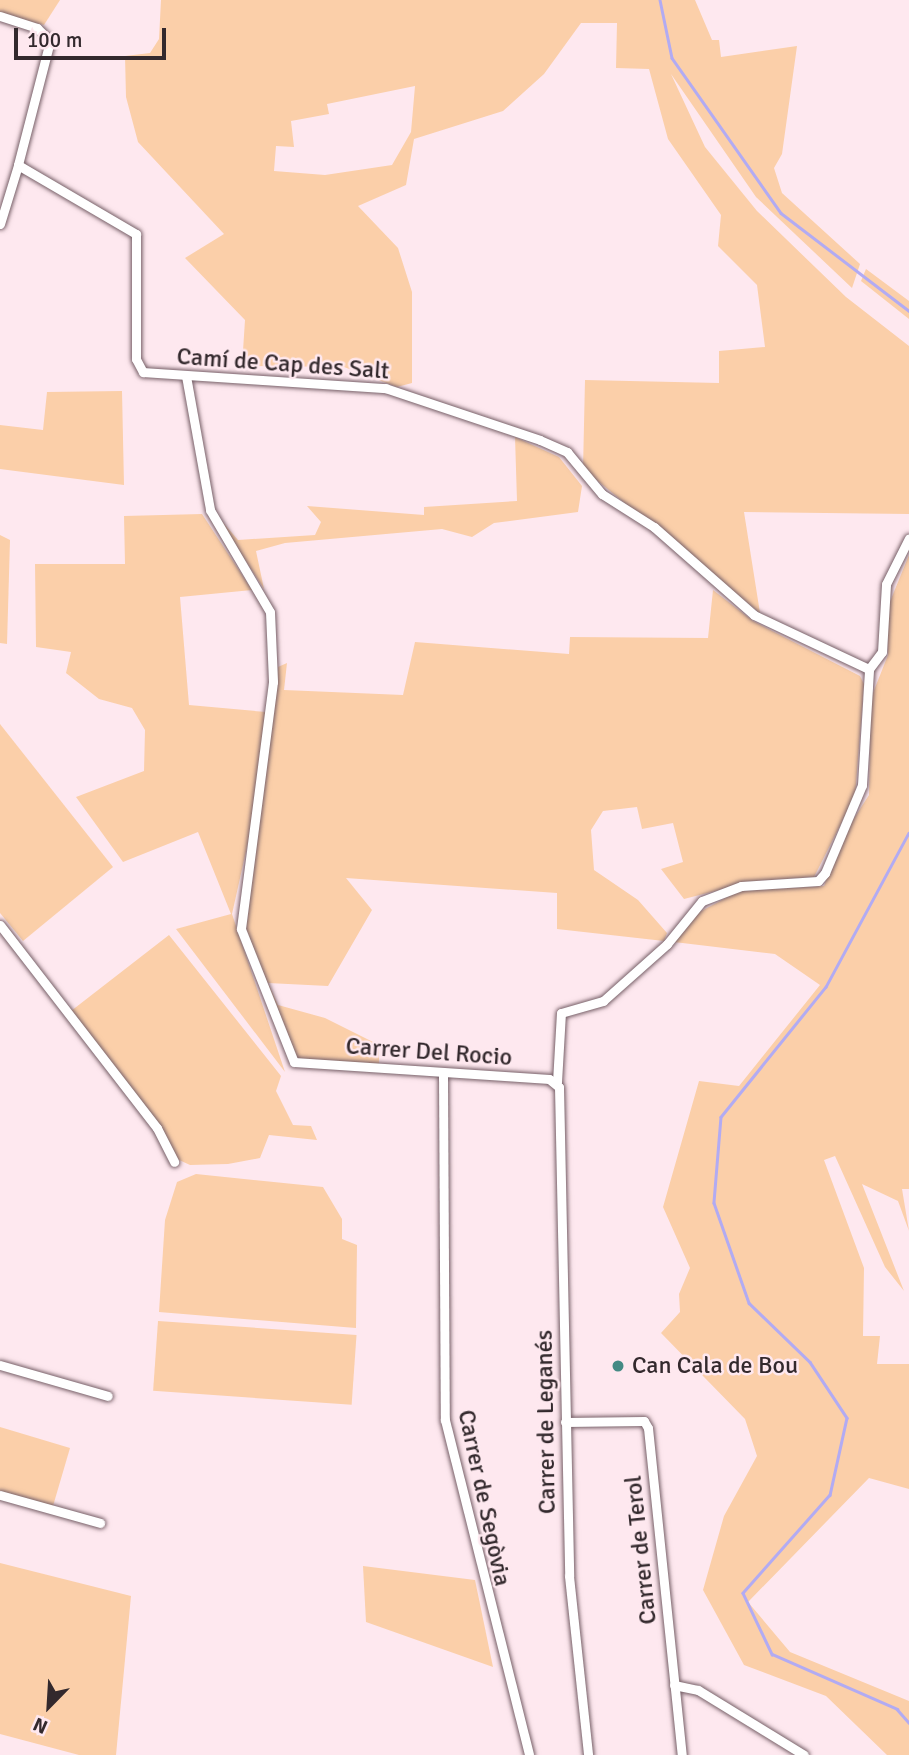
<!DOCTYPE html>
<html>
<head>
<meta charset="utf-8">
<style>
	body { margin:0 }
	#map { position:relative; width:909px; height:1755px; overflow:hidden; background:#fee8ef; font-family:Signika,sans-serif }
	div>[style] { position:absolute }
	.green>* { inset:0; background:#fbcfa9; transform-origin:0 0 }
	.stream>* { height:2.5px; margin:-1.25px; padding:0 1.25px; transform-origin:1.25px; border-radius:1.25px; background:#b2abf3 }
	.roads { filter:drop-shadow(0 0 2px #776068) drop-shadow(0 0 2px #776068) }
	.street>* { height:9px; margin:-4.5px; padding:0 4.5px; transform-origin:4.5px; border-radius:4.5px; background:#fff }
	.dots>* { width:19px; height:19px; translate:-50% -50%; box-sizing:border-box; border:4px solid #fee8ef; border-radius:50% }
	span { translate:-50% -50%; white-space:nowrap; text-align:center; line-height:1.15; -webkit-text-stroke:5px #fee8ef; paint-order:stroke }
	.street-label { font-size:24px; color:#33292d }
	.poi-label { font-size:24px; color:#33292d }
	.left { translate:0 -50%; text-align:left }
	.north { position:absolute; left:14px; top:1671px; width:70px; height:70px; -webkit-text-stroke:5px #fee8ef; paint-order:stroke; rotate:204deg; font-size:19px; font-weight:700; line-height:28px; text-align:center; color:#33292d }
	.north::after { content:''; display:block; margin:auto; width:24px; height:32px; background:#33292d; clip-path:polygon(50% 0,100% 100%,50% 72%,0 100%) }
	.scale { position:absolute; left:14px; top:28px; width:152px; height:32px; box-sizing:border-box; border:4px solid #33292d; border-top:0; padding-left:9px; font-size:21px; line-height:24px; white-space:nowrap; color:#33292d; -webkit-text-stroke:5px #fee8ef; paint-order:stroke }
</style>
</head>
<body>
<div id="map">
	<div class="green">
		<i style="clip-path:polygon(0 0,60px 0,44px 25px,0 14px)"></i>
		<i style="clip-path:polygon(evenodd,161px 0,695px 0,712px 40px,719px 40px,721px 57px,797px 46px,782px 154px,774px 168px,782px 193px,860px 264px,852px 288px,756px 197px,671px 74px,705px 147px,757px 211px,846px 297px,909px 346px,909px 514px,744px 512px,760px 613px,583px 469px,585px 380px,719px 383px,719px 351px,765px 347px,757px 285px,718px 246px,721px 215px,668px 139px,649px 69px,616px 68px,617px 23px,581px 23px,544px 74px,503px 111px,414px 139px,406px 185px,358px 206px,398px 248px,412px 292px,412px 383px,397px 387px,344px 367px,242px 366px,245px 320px,185px 258px,224px 234px,138px 142px,126px 97px,125px 56px,150px 53px,159px 39px,161px 0,415px 86px,411px 132px,392px 165px,325px 175px,274px 171px,276px 146px,294px 147px,291px 121px,329px 114px,327px 104px,415px 86px)"></i>
		<i style="clip-path:polygon(866px 269px,909px 301px,909px 319px,861px 281px)"></i>
		<i style="clip-path:polygon(122px 391px,124px 485px,0 469px,0 425px,43px 430px,47px 392px)"></i>
		<i style="clip-path:polygon(515px 437px,559px 457px,582px 486px,578px 512px,494px 523px,472px 537px,442px 529px,285px 543px,256px 551px,264px 589px,214px 512px,238px 540px,315px 535px,321px 522px,307px 506px,424px 515px,424px 507px,517px 501px)"></i>
		<i style="clip-path:polygon(202px 514px,252px 590px,180px 597px,189px 705px,266px 712px,255px 811px,232px 914px,285px 1072px,176px 929px,231px 914px,198px 832px,123px 862px,76px 797px,144px 771px,145px 730px,132px 708px,99px 699px,66px 673px,71px 652px,36px 647px,35px 564px,125px 564px,124px 516px)"></i>
		<i style="clip-path:polygon(0 535px,10px 540px,7px 644px,0 643px)"></i>
		<i style="clip-path:polygon(909px 555px,909px 1189px,902px 1189px,909px 1231px,898px 1201px,862px 1184px,904px 1291px,885px 1267px,835px 1156px,824px 1160px,864px 1268px,863px 1336px,880px 1336px,877px 1364px,909px 1364px,909px 1489px,869px 1478px,748px 1602px,790px 1652px,909px 1701px,909px 1755px,887px 1755px,826px 1696px,744px 1665px,703px 1590px,724px 1516px,757px 1456px,745px 1419px,661px 1333px,680px 1312px,679px 1294px,690px 1268px,663px 1207px,699px 1081px,739px 1086px,820px 985px,775px 954px,674px 942px,692px 916px,739px 891px,824px 886px,842px 837px,869px 795px,871px 698px,888px 655px,887px 609px)"></i>
		<i style="clip-path:polygon(713px 590px,753px 621px,860px 676px,864px 684px,855px 796px,814px 877px,754px 881px,684px 899px,661px 869px,683px 862px,673px 823px,642px 829px,637px 807px,603px 811px,591px 830px,594px 870px,638px 900px,667px 933px,664px 941px,557px 929px,557px 893px,346px 878px,372px 910px,328px 986px,268px 983px,278px 1005px,325px 1018px,379px 1045px,379px 1066px,297px 1059px,246px 931px,278px 667px,287px 663px,284px 690px,403px 695px,415px 642px,569px 654px,570px 637px,708px 638px)"></i>
		<i style="clip-path:polygon(0 724px,113px 867px,23px 941px,0 913px)"></i>
		<i style="clip-path:polygon(169px 935px,281px 1076px,276px 1091px,293px 1125px,311px 1126px,317px 1140px,269px 1135px,260px 1158px,228px 1164px,190px 1165px,177px 1159px,71px 1011px)"></i>
		<i style="clip-path:polygon(196px 1174px,323px 1187px,342px 1219px,342px 1239px,357px 1245px,356px 1328px,159px 1312px,165px 1220px,177px 1182px)"></i>
		<i style="left:158px;top:1321px;width:199px;height:70px;rotate:4deg"></i>
		<i style="clip-path:polygon(0 1427px,70px 1448px,53px 1506px,0 1491px)"></i>
		<i style="clip-path:polygon(0 1563px,131px 1596px,116px 1755px,79px 1755px,0 1734px)"></i>
		<i style="clip-path:polygon(363px 1566px,475px 1580px,493px 1667px,366px 1622px)"></i>
	</div>
	<div class="stream">
		<i style="left:660px;top:0;width:59px;rotate:78.3deg"></i>
		<i style="left:672px;top:58px;width:189px;rotate:54.9deg"></i>
		<i style="left:781px;top:213px;width:161px;rotate:37.4deg"></i>
		<i style="left:909px;top:833px;width:175px;rotate:118.3deg"></i>
		<i style="left:826px;top:987px;width:167px;rotate:128.9deg"></i>
		<i style="left:721px;top:1117px;width:86px;rotate:94.7deg"></i>
		<i style="left:714px;top:1203px;width:106px;rotate:70.7deg"></i>
		<i style="left:749px;top:1303px;width:85px;rotate:44deg"></i>
		<i style="left:810px;top:1362px;width:67px;rotate:56.5deg"></i>
		<i style="left:847px;top:1418px;width:79px;rotate:102.4deg"></i>
		<i style="left:830px;top:1495px;width:131px;rotate:131.6deg"></i>
		<i style="left:743px;top:1593px;width:68px;rotate:64.6deg"></i>
		<i style="left:772px;top:1654px;width:137px;rotate:23.7deg"></i>
		<i style="left:897px;top:1709px;width:18px;rotate:49deg"></i>
	</div>
	<div class="roads">
		<div class="street">
			<i style="left:0;top:16px;width:39px;rotate:18deg"></i>
			<i style="left:37px;top:28px;width:18px;rotate:45deg"></i>
			<i style="left:50px;top:41px;width:128px;rotate:104.5deg"></i>
			<i style="left:18px;top:165px;width:137px;rotate:30.3deg"></i>
			<i style="left:136px;top:234px;width:125px;rotate:90deg"></i>
			<i style="left:136px;top:359px;width:15px;rotate:62deg"></i>
			<i style="left:143px;top:372px;width:243px;rotate:3.8deg"></i>
			<i style="left:385px;top:388px;width:163px;rotate:18.5deg"></i>
			<i style="left:540px;top:440px;width:30px;rotate:24deg"></i>
			<i style="left:567px;top:452px;width:55px;rotate:50.2deg"></i>
			<i style="left:602px;top:494px;width:62px;rotate:32.4deg"></i>
			<i style="left:654px;top:527px;width:133px;rotate:41.3deg"></i>
			<i style="left:754px;top:615px;width:127px;rotate:25.2deg"></i>
			<i style="left:869px;top:669px;width:21px;rotate:-53deg"></i>
			<i style="left:882px;top:652px;width:68px;rotate:-86.6deg"></i>
			<i style="left:886px;top:584px;width:51px;rotate:-63.4deg"></i>
			<i style="left:0;top:224px;width:62px;rotate:-73deg"></i>
			<i style="left:186px;top:376px;width:136px;rotate:79.8deg"></i>
			<i style="left:210px;top:510px;width:118px;rotate:59.5deg"></i>
			<i style="left:270px;top:612px;width:70px;rotate:87.5deg"></i>
			<i style="left:273px;top:682px;width:249px;rotate:97.4deg"></i>
			<i style="left:241px;top:929px;width:143px;rotate:68.3deg"></i>
			<i style="left:294px;top:1062px;width:256px;rotate:3.8deg"></i>
			<i style="left:549px;top:1079px;width:13px;rotate:39deg"></i>
			<i style="left:559px;top:1087px;width:489px;rotate:88.8deg"></i>
			<i style="left:569px;top:1576px;width:180px;rotate:83.9deg"></i>
			<i style="left:0;top:925px;width:257px;rotate:52.3deg"></i>
			<i style="left:157px;top:1128px;width:38px;rotate:63deg"></i>
			<i style="left:443px;top:1074px;width:346px;rotate:89.7deg"></i>
			<i style="left:445px;top:1420px;width:345px;rotate:75.9deg"></i>
			<i style="left:557px;top:1082px;width:69px;rotate:-86.7deg"></i>
			<i style="left:561px;top:1013px;width:44px;rotate:-15.9deg"></i>
			<i style="left:603px;top:1001px;width:86px;rotate:-41.7deg"></i>
			<i style="left:667px;top:944px;width:55px;rotate:-50.9deg"></i>
			<i style="left:702px;top:901px;width:42px;rotate:-21deg"></i>
			<i style="left:741px;top:886px;width:77px;rotate:-3.7deg"></i>
			<i style="left:818px;top:881px;width:11px;rotate:-49deg"></i>
			<i style="left:825px;top:873px;width:95px;rotate:-67.2deg"></i>
			<i style="left:862px;top:785px;width:116px;rotate:-86.5deg"></i>
			<i style="left:0;top:1365px;width:112px;rotate:16deg"></i>
			<i style="left:565px;top:1422px;width:79px;rotate:-0.7deg"></i>
			<i style="left:644px;top:1421px;width:8px;rotate:60deg"></i>
			<i style="left:648px;top:1428px;width:329px;rotate:84.1deg"></i>
			<i style="left:0;top:1495px;width:104px;rotate:15.6deg"></i>
			<i style="left:674px;top:1685px;width:25px;rotate:12deg"></i>
			<i style="left:698px;top:1690px;width:124px;rotate:31.5deg"></i>
		</div>
	</div>
	<div class="dots">
		<i style="left:618px;top:1366px;background:#448a84"></i>
	</div>
	<div class="street-label">
		<span style="left:283px;top:364px;rotate:4deg">Camí de Cap des Salt</span>
		<span style="left:429px;top:1052px;rotate:4deg">Carrer Del Rocio</span>
		<span style="left:546px;top:1422px;rotate:-91deg">Carrer de Leganés</span>
		<span style="left:484px;top:1498px;rotate:78deg">Carrer de Segòvia</span>
		<span style="left:641px;top:1550px;rotate:-96deg">Carrer de Terol</span>
	</div>
	<div class="poi-label">
		<span class="left" style="left:632px;top:1366px">Can Cala de Bou</span>
	</div>
	<div class="north">N</div>
	<div class="scale">100 m</div>
</div>
</body>
</html>
